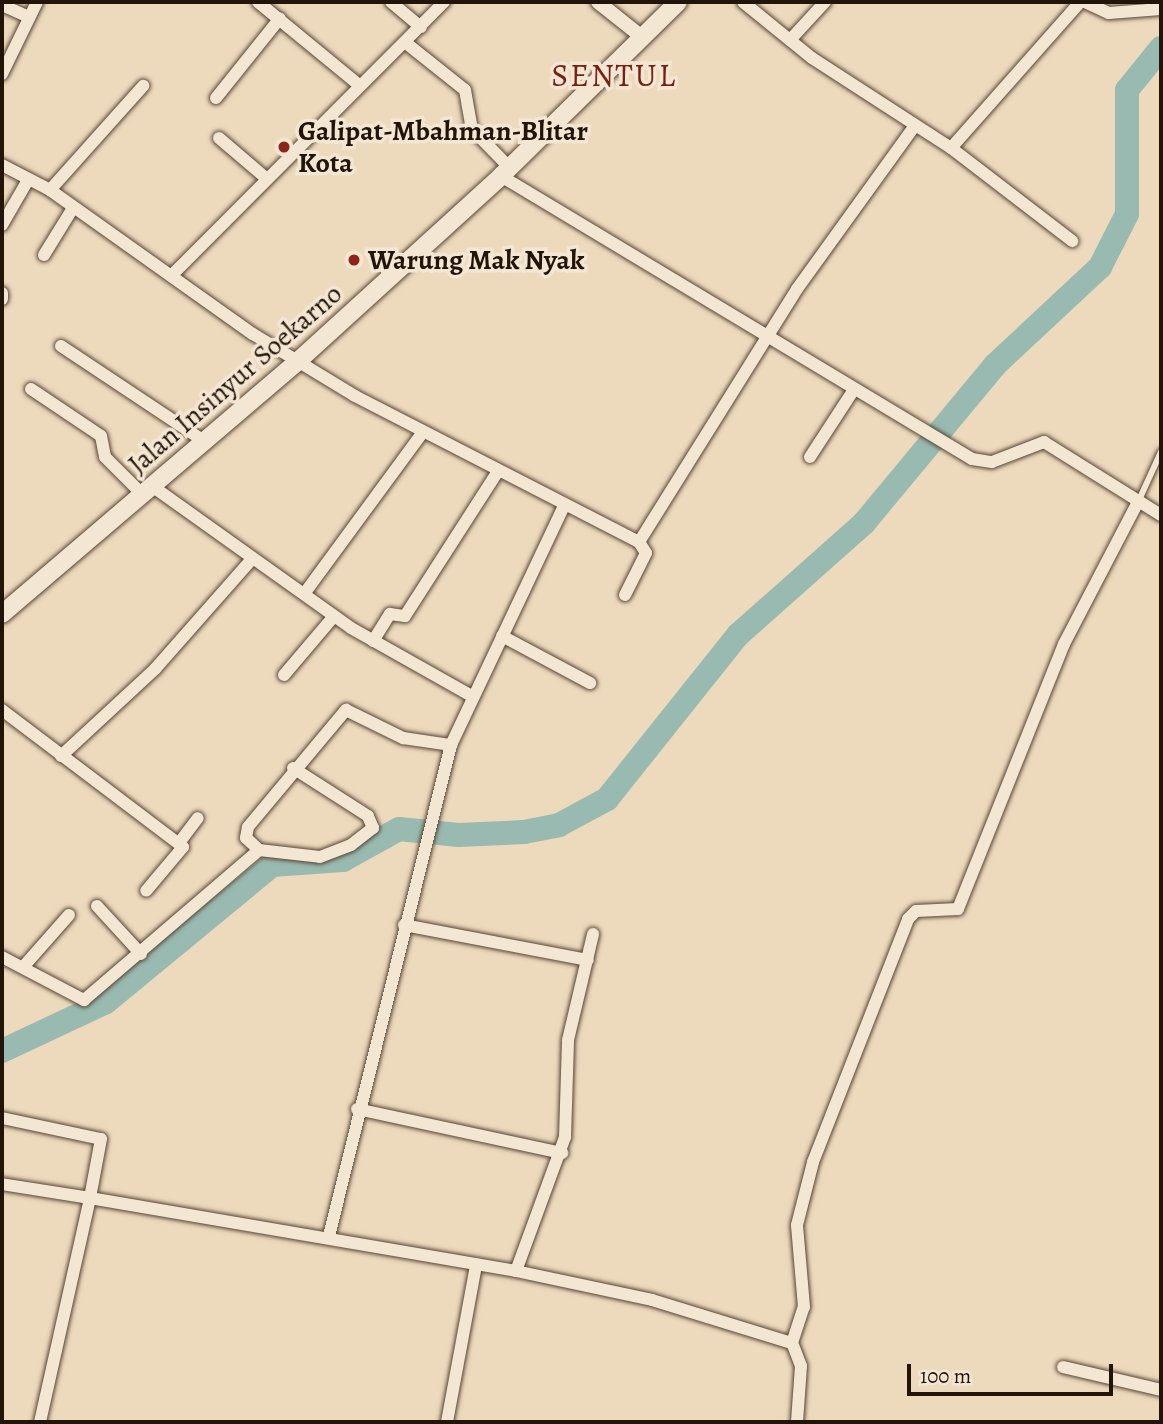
<!DOCTYPE html>
<html>
<head>
<meta charset="utf-8">
<style>
	body { margin:0 }
	#map { position:relative; width:1163px; height:1424px; overflow:hidden; background:#edd9bc; font-family:Alegreya,serif }
	div>[style] { position:absolute }
	.river>* { height:24px; margin:-12px; padding:0 12px; transform-origin:12px; border-radius:12px; background:#99bab1 }
	.roads { filter:drop-shadow(0 0 2px #564536) drop-shadow(0 0 2px #564536) }
	.service>* { height:6px; margin:-3px; padding:0 3px; transform-origin:3px; border-radius:3px; background:#f3e6d3 }
	.minor>* { height:12px; margin:-6px; padding:0 6px; transform-origin:6px; border-radius:6px; background:#f3e6d3 }
	.tertiary>* { height:14px; margin:-7px; padding:0 7px; transform-origin:7px; border-radius:7px; background:#f3e6d3 }
	.secondary>* { height:18px; margin:-9px; padding:0 9px; transform-origin:9px; border-radius:9px; background:#f3e6d3 }
	.dots>* { width:19px; height:19px; translate:-50% -50%; box-sizing:border-box; border:4px solid #f3e6d3; border-radius:50% }
	span { translate:-50% -50%; white-space:nowrap; text-align:center; line-height:1.15; -webkit-text-stroke:7px #f3e6d3; paint-order:stroke }
	.poi-label { font-size:28px; color:#231409; font-weight:700 }
	.left { translate:0 -50%; text-align:left }
	.street-label { font-size:28px; color:#231409 }
	.quarter-label { font-size:32px; color:#7a1f14; letter-spacing:2px }
	.frame { position:absolute; inset:0; border:4px solid #231409; pointer-events:none }
	.scale { position:absolute; left:907px; top:1364px; width:206px; height:32px; box-sizing:border-box; border:4px solid #231409; border-top:0; padding-left:9px; font-size:21px; line-height:24px; white-space:nowrap; color:#231409; -webkit-text-stroke:5px #f3e6d3; paint-order:stroke }
</style>
</head>
<body>
<div id="map">
	<div class="river">
		<i style="left:2px;top:1051px;width:115px;rotate:-25.2deg"></i>
		<i style="left:106px;top:1002px;width:215px;rotate:-39.5deg"></i>
		<i style="left:272px;top:865px;width:71px;rotate:-4deg"></i>
		<i style="left:343px;top:860px;width:64px;rotate:-29deg"></i>
		<i style="left:399px;top:829px;width:60px;rotate:5.7deg"></i>
		<i style="left:459px;top:835px;width:65px;rotate:-2.6deg"></i>
		<i style="left:524px;top:832px;width:36px;rotate:-11deg"></i>
		<i style="left:559px;top:825px;width:55px;rotate:-28.4deg"></i>
		<i style="left:607px;top:799px;width:210px;rotate:-51.4deg"></i>
		<i style="left:738px;top:635px;width:169px;rotate:-41.6deg"></i>
		<i style="left:864px;top:523px;width:205px;rotate:-50.3deg"></i>
		<i style="left:995px;top:365px;width:144px;rotate:-43deg"></i>
		<i style="left:1100px;top:267px;width:59px;rotate:-63deg"></i>
		<i style="left:1127px;top:214px;width:124px;rotate:-90deg"></i>
		<i style="left:1127px;top:90px;width:54px;rotate:-51deg"></i>
	</div>
	<div class="roads">
		<div class="service">
			<i style="left:1139px;top:500px;width:53px;rotate:-65.4deg"></i>
		</div>
		<div class="minor">
			<i style="left:258px;top:2px;width:131px;rotate:39.4deg"></i>
			<i style="left:391px;top:2px;width:39px;rotate:40deg"></i>
			<i style="left:743px;top:2px;width:89px;rotate:39.1deg"></i>
			<i style="left:812px;top:58px;width:166px;rotate:32.9deg"></i>
			<i style="left:951px;top:148px;width:195px;rotate:-48.5deg"></i>
			<i style="left:1085px;top:2px;width:26px;rotate:25deg"></i>
			<i style="left:1109px;top:13px;width:52px;rotate:-4.4deg"></i>
			<i style="left:2px;top:5px;width:30px;rotate:24deg"></i>
			<i style="left:790px;top:40px;width:52px;rotate:-47.4deg"></i>
			<i style="left:406px;top:43px;width:75px;rotate:38.5deg"></i>
			<i style="left:465px;top:90px;width:40px;rotate:80deg"></i>
			<i style="left:472px;top:129px;width:54px;rotate:45.7deg"></i>
			<i style="left:2px;top:74px;width:80px;rotate:-64.1deg"></i>
			<i style="left:216px;top:98px;width:102px;rotate:-51.3deg"></i>
			<i style="left:219px;top:138px;width:63px;rotate:40.5deg"></i>
			<i style="left:951px;top:148px;width:153px;rotate:37.5deg"></i>
			<i style="left:2px;top:165px;width:54px;rotate:27.5deg"></i>
			<i style="left:50px;top:190px;width:249px;rotate:35.4deg"></i>
			<i style="left:253px;top:334px;width:119px;rotate:31.3deg"></i>
			<i style="left:355px;top:396px;width:319px;rotate:27.2deg"></i>
			<i style="left:639px;top:542px;width:298px;rotate:-58deg"></i>
			<i style="left:797px;top:289px;width:198px;rotate:-54.2deg"></i>
			<i style="left:501px;top:176px;width:549px;rotate:31deg"></i>
			<i style="left:972px;top:459px;width:20px;rotate:9deg"></i>
			<i style="left:992px;top:462px;width:56px;rotate:-21deg"></i>
			<i style="left:1044px;top:442px;width:138px;rotate:32deg"></i>
			<i style="left:50px;top:190px;width:140px;rotate:-48.2deg"></i>
			<i style="left:2px;top:225px;width:52px;rotate:-60deg"></i>
			<i style="left:44px;top:255px;width:55px;rotate:-58.3deg"></i>
			<i style="left:171px;top:276px;width:387px;rotate:-45.1deg"></i>
			<i style="left:2px;top:293px;width:6px;rotate:90deg"></i>
			<i style="left:61px;top:346px;width:172px;rotate:33.6deg"></i>
			<i style="left:31px;top:389px;width:84px;rotate:33.9deg"></i>
			<i style="left:101px;top:436px;width:21px;rotate:79deg"></i>
			<i style="left:105px;top:457px;width:52px;rotate:45deg"></i>
			<i style="left:810px;top:457px;width:79px;rotate:-56.9deg"></i>
			<i style="left:152px;top:486px;width:244px;rotate:35.5deg"></i>
			<i style="left:351px;top:628px;width:137px;rotate:29.4deg"></i>
			<i style="left:304px;top:594px;width:201px;rotate:-53.7deg"></i>
			<i style="left:625px;top:595px;width:47px;rotate:-63.4deg"></i>
			<i style="left:646px;top:553px;width:13px;rotate:-122deg"></i>
			<i style="left:502px;top:636px;width:100px;rotate:28.1deg"></i>
			<i style="left:373px;top:641px;width:32px;rotate:-58deg"></i>
			<i style="left:390px;top:614px;width:15px;rotate:8deg"></i>
			<i style="left:405px;top:616px;width:172px;rotate:-57.3deg"></i>
			<i style="left:284px;top:675px;width:77px;rotate:-49.7deg"></i>
			<i style="left:2px;top:710px;width:227px;rotate:37.1deg"></i>
			<i style="left:183px;top:847px;width:57px;rotate:130.1deg"></i>
			<i style="left:61px;top:756px;width:128px;rotate:-42.8deg"></i>
			<i style="left:155px;top:669px;width:145px;rotate:-48.6deg"></i>
			<i style="left:179px;top:843px;width:31px;rotate:-53deg"></i>
			<i style="left:259px;top:850px;width:61px;rotate:6.5deg"></i>
			<i style="left:320px;top:857px;width:33px;rotate:-21deg"></i>
			<i style="left:351px;top:845px;width:28px;rotate:-38deg"></i>
			<i style="left:373px;top:828px;width:13px;rotate:-113deg"></i>
			<i style="left:368px;top:816px;width:89px;rotate:-147.4deg"></i>
			<i style="left:97px;top:906px;width:65px;rotate:47.5deg"></i>
			<i style="left:404px;top:925px;width:187px;rotate:10.8deg"></i>
			<i style="left:2px;top:957px;width:93px;rotate:27.7deg"></i>
			<i style="left:84px;top:1000px;width:230px;rotate:-40.6deg"></i>
			<i style="left:259px;top:850px;width:18px;rotate:-137deg"></i>
			<i style="left:246px;top:838px;width:11px;rotate:-80deg"></i>
			<i style="left:248px;top:827px;width:153px;rotate:-50.1deg"></i>
			<i style="left:346px;top:710px;width:64px;rotate:26.2deg"></i>
			<i style="left:403px;top:738px;width:49px;rotate:8.3deg"></i>
			<i style="left:24px;top:966px;width:68px;rotate:-48.6deg"></i>
			<i style="left:357px;top:1109px;width:210px;rotate:12.1deg"></i>
			<i style="left:2px;top:1118px;width:101px;rotate:12deg"></i>
			<i style="left:101px;top:1139px;width:60px;rotate:100.6deg"></i>
			<i style="left:90px;top:1198px;width:89px;rotate:-171deg"></i>
			<i style="left:329px;top:1236px;width:506px;rotate:-76.05deg"></i>
			<i style="left:451px;top:745px;width:264px;rotate:-64.7deg"></i>
			<i style="left:516px;top:1271px;width:143px;rotate:-69.9deg"></i>
			<i style="left:565px;top:1137px;width:97px;rotate:-88.2deg"></i>
			<i style="left:568px;top:1040px;width:109px;rotate:-76.7deg"></i>
			<i style="left:1063px;top:1367px;width:101px;rotate:13.2deg"></i>
			<i style="left:40px;top:1422px;width:230px;rotate:-77.4deg"></i>
			<i style="left:90px;top:1198px;width:432px;rotate:9.7deg"></i>
			<i style="left:516px;top:1271px;width:139px;rotate:12deg"></i>
			<i style="left:652px;top:1300px;width:146px;rotate:17.1deg"></i>
			<i style="left:447px;top:1422px;width:160px;rotate:-79.5deg"></i>
			<i style="left:797px;top:1422px;width:56px;rotate:-85.9deg"></i>
			<i style="left:801px;top:1366px;width:25px;rotate:-111deg"></i>
			<i style="left:792px;top:1343px;width:38px;rotate:-72deg"></i>
			<i style="left:804px;top:1307px;width:82px;rotate:-94.9deg"></i>
			<i style="left:797px;top:1225px;width:65px;rotate:-75.7deg"></i>
			<i style="left:813px;top:1162px;width:261px;rotate:-68.6deg"></i>
			<i style="left:908px;top:919px;width:11px;rotate:-45deg"></i>
			<i style="left:916px;top:911px;width:42px;rotate:-2.7deg"></i>
			<i style="left:958px;top:909px;width:285px;rotate:-68.2deg"></i>
			<i style="left:1064px;top:644px;width:162px;rotate:-62.5deg"></i>
		</div>
		<div class="tertiary">
			<i style="left:598px;top:2px;width:56px;rotate:38.5deg"></i>
		</div>
		<div class="secondary">
			<i style="left:2px;top:614px;width:389px;rotate:-40.5deg"></i>
			<i style="left:298px;top:361px;width:275px;rotate:-42.3deg"></i>
			<i style="left:501px;top:176px;width:248px;rotate:-44.5deg"></i>
		</div>
	</div>
	<div class="dots">
		<i style="left:284px;top:147px;background:#8f2418"></i>
		<i style="left:354px;top:260px;background:#8f2418"></i>
	</div>
	<div class="poi-label">
		<span class="left" style="left:298px;top:147px">Galipat-Mbahman-Blitar<br>Kota</span>
		<span class="left" style="left:368px;top:260px">Warung Mak Nyak</span>
	</div>
	<div class="street-label">
		<span style="left:235px;top:379px;rotate:-41deg">Jalan Insinyur Soekarno</span>
	</div>
	<div class="quarter-label">
		<span style="left:614px;top:75px">SENTUL</span>
	</div>
	<div class="frame"></div>
	<div class="scale">100 m</div>
</div>
</body>
</html>
